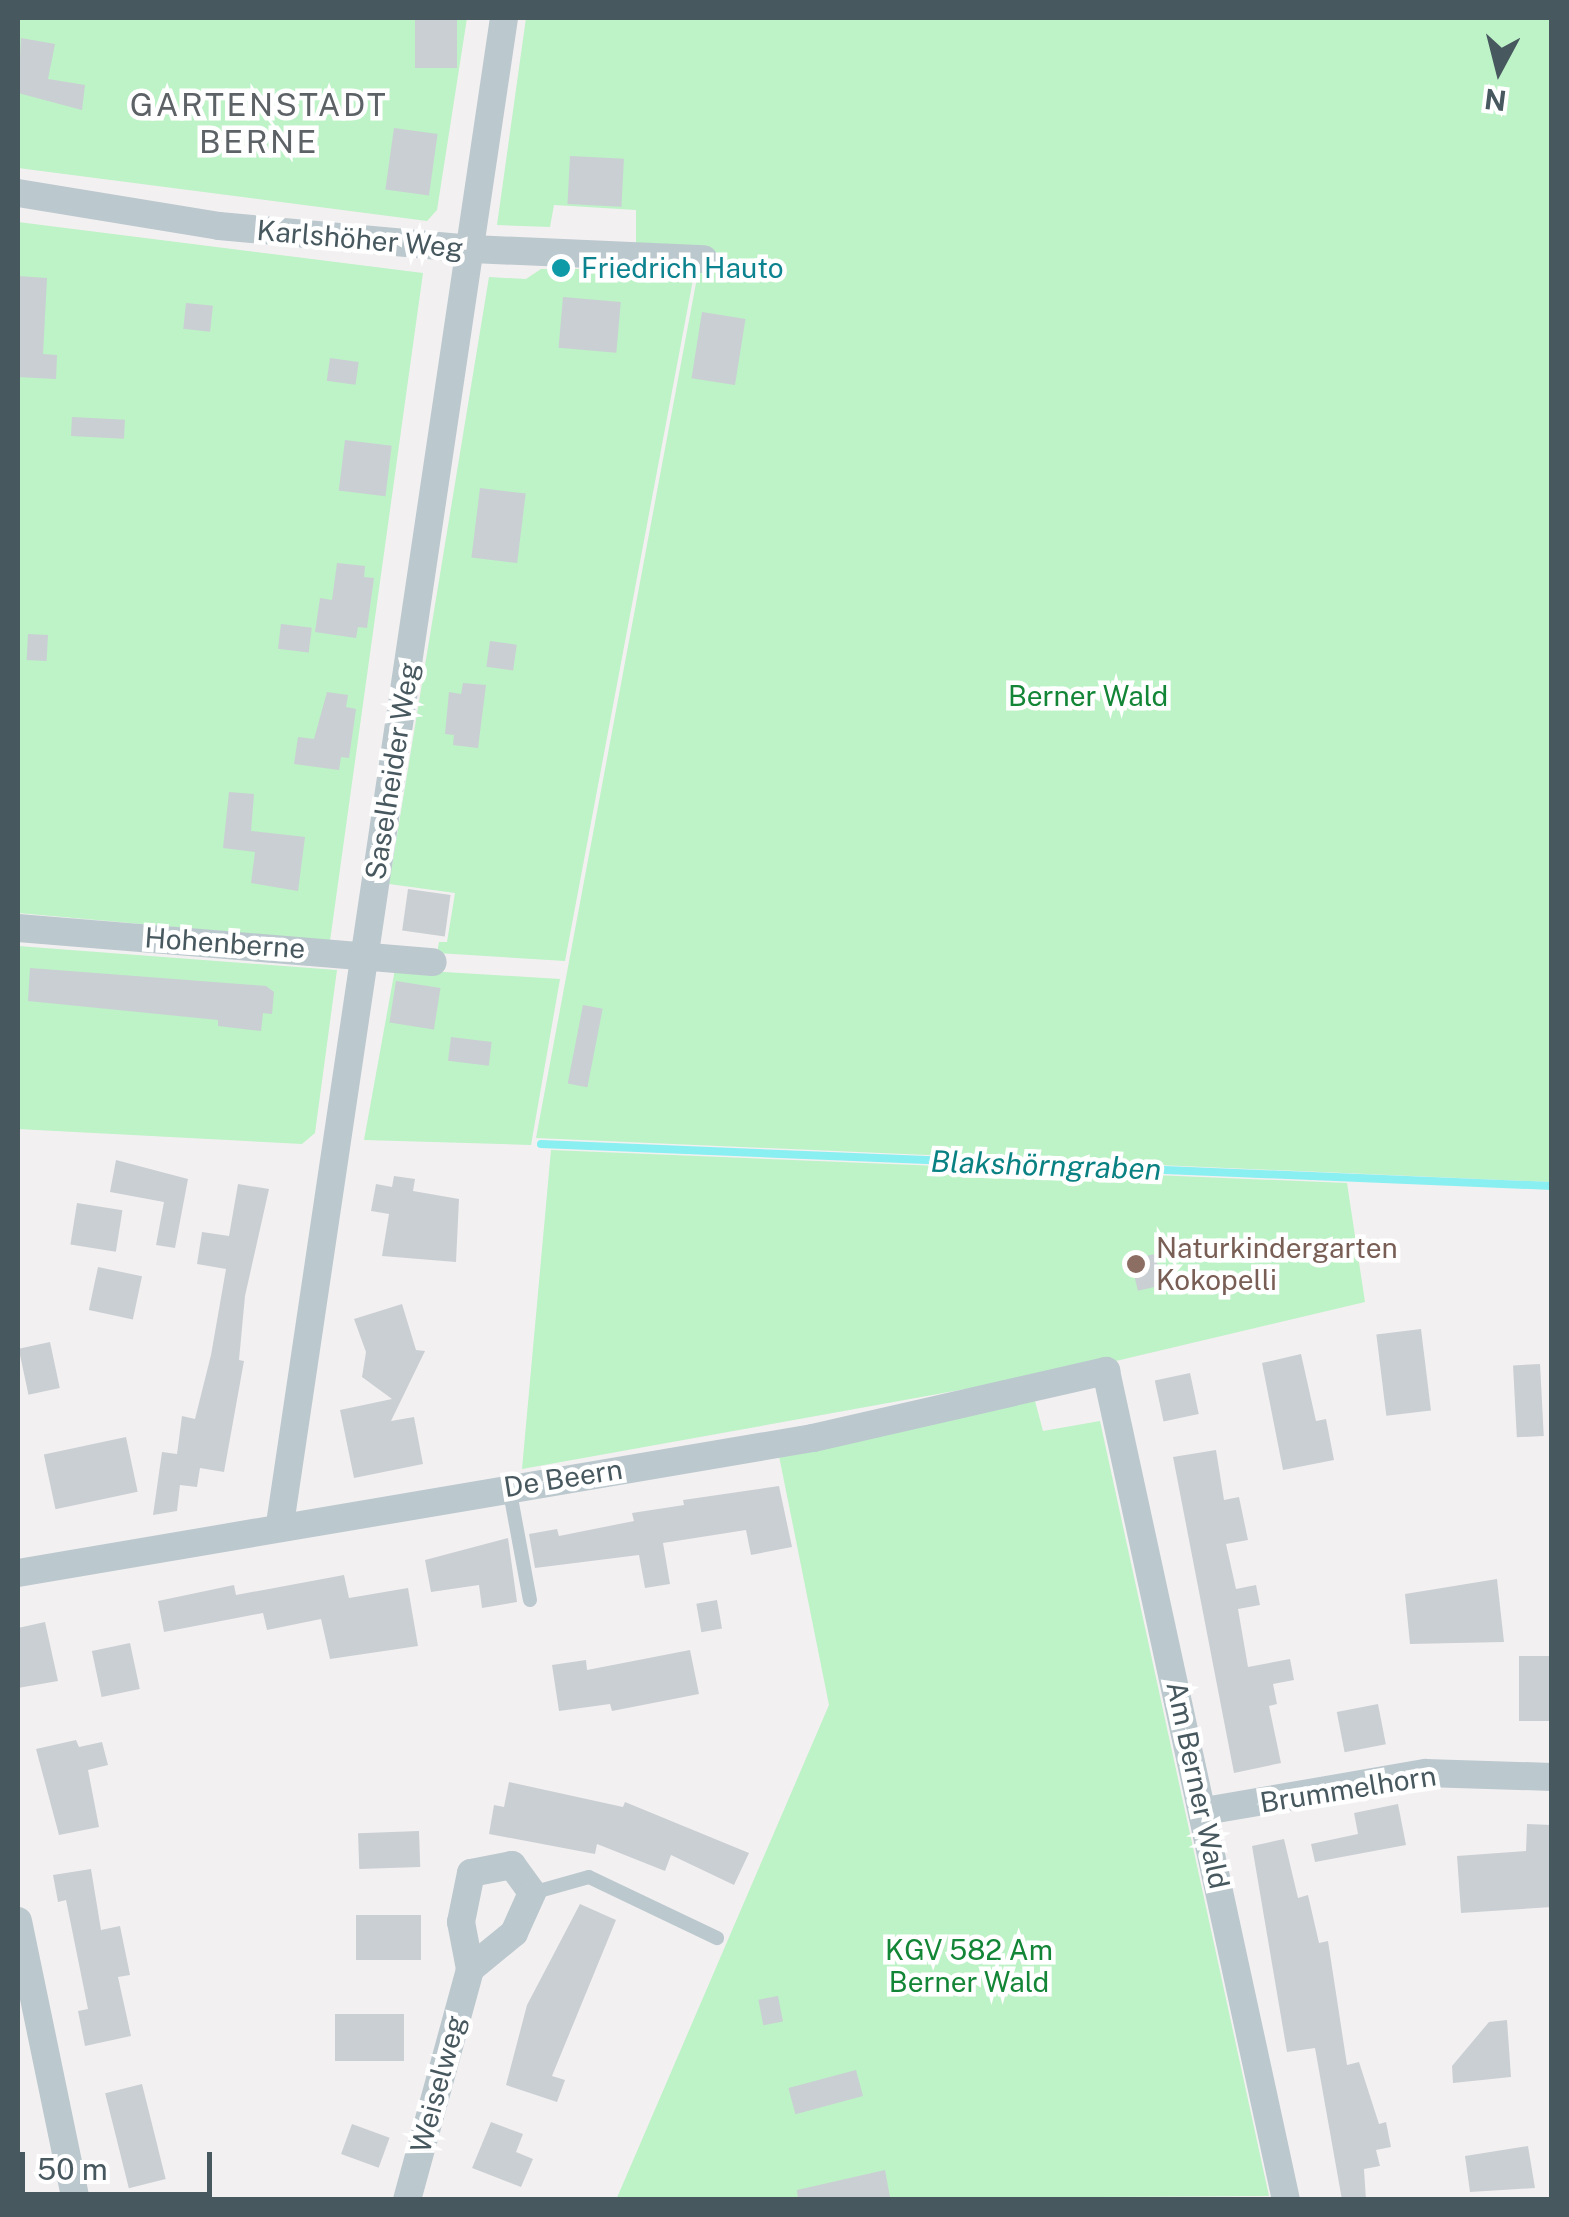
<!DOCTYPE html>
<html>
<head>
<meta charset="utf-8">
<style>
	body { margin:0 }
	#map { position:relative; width:1569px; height:2217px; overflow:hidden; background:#f3f0f1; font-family:"Public Sans",sans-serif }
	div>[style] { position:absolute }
	.green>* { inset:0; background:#bef2c7 }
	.stream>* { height:8px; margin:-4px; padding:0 4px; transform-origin:4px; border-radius:4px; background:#89eff0 }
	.building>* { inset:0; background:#cacfd3; transform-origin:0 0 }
	.lane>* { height:14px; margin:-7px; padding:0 7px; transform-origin:7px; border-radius:7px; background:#bbc8ce }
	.street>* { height:28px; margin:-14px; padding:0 14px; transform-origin:14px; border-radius:14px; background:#bbc8ce }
	.dots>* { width:28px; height:28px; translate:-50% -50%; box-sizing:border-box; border:5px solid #fff; border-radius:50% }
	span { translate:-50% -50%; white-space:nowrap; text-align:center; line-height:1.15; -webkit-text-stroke:9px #fff; paint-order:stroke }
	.street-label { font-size:28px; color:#47585f }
	.culture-label { font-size:28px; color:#0d838f }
	.left { translate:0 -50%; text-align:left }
	.park-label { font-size:28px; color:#138536 }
	.education-label { font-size:28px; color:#785e54 }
	.water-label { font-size:30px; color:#098182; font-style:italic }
	.quarter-label { font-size:32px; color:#5c6266; letter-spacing:2.5px }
	.frame { position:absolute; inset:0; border:20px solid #47585f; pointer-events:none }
	.north { position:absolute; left:1449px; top:20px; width:100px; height:100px; -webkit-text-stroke:8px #fff; paint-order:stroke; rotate:187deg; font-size:28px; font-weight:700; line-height:40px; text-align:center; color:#47585f }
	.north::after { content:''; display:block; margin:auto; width:35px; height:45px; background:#47585f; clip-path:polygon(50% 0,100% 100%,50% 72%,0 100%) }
	.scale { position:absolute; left:20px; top:2152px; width:192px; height:45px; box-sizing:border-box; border:5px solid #47585f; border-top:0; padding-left:12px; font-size:30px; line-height:35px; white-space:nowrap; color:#47585f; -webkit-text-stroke:8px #fff; paint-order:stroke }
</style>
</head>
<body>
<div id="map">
	<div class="green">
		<i style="clip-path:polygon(18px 18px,467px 18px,437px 210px,427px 221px,18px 168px)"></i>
		<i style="clip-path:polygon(526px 18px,1551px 18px,1551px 1182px,536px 1138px,702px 251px,636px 244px,636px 210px,554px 205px,550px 227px,497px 225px)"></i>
		<i style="clip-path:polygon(18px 222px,423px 273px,330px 941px,18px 913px)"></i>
		<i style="clip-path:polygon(541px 269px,695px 269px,565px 961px,437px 953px,439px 942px,447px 942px,455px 893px,389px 884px,489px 277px,526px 279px)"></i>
		<i style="clip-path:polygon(18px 946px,337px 970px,315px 1133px,302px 1144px,18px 1129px)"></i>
		<i style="clip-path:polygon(395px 969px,560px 979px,531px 1145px,364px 1140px)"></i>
		<i style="clip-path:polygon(551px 1150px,1347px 1183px,1365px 1302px,1099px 1365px,522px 1469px)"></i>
		<i style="clip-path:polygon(1035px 1401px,1043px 1431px,1100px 1421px,1269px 2196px,616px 2200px,829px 1705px,778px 1451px)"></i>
	</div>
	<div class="stream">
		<i style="left:541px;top:1144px;width:1012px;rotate:2.38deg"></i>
	</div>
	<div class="building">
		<i style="left:415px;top:18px;width:42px;height:50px"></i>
		<i style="clip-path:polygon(21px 38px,55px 44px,48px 79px,85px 85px,82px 110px,18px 93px)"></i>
		<i style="left:394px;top:128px;width:44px;height:62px;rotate:8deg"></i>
		<i style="left:570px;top:156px;width:54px;height:48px;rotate:3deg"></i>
		<i style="clip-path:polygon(18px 276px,47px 278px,43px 354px,57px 355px,56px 379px,18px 377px)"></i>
		<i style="left:563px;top:297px;width:58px;height:51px;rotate:5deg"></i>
		<i style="left:186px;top:303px;width:27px;height:26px;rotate:6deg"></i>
		<i style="left:702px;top:312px;width:44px;height:67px;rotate:9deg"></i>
		<i style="left:330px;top:358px;width:29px;height:23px;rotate:8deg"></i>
		<i style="left:72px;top:417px;width:53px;height:19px;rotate:3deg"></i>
		<i style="left:345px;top:440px;width:47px;height:51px;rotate:7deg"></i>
		<i style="left:480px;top:488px;width:46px;height:70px;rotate:7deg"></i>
		<i style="clip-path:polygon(337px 563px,365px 566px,364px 577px,374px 578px,367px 628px,358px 627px,356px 638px,315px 632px,320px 598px,332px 600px)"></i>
		<i style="left:281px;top:624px;width:31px;height:25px;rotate:7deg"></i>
		<i style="left:28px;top:634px;width:20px;height:26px;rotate:3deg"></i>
		<i style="left:490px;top:641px;width:27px;height:26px;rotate:8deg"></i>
		<i style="clip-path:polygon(463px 683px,486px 685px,478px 748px,453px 745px,454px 735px,445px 734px,449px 692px,461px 694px)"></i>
		<i style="clip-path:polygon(327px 692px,348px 695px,346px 707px,356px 709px,349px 758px,341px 757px,339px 770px,294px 764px,298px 737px,314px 739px)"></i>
		<i style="clip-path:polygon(229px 792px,254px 794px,251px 831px,305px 837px,298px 891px,251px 883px,255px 852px,223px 848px)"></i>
		<i style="left:408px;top:889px;width:43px;height:42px;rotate:8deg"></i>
		<i style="clip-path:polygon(30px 968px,266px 986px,274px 992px,272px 1014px,263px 1013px,261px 1031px,218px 1026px,218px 1020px,28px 1001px)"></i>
		<i style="left:396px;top:981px;width:45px;height:42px;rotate:9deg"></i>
		<i style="left:583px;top:1005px;width:20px;height:80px;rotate:11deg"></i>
		<i style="left:451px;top:1037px;width:41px;height:24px;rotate:7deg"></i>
		<i style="clip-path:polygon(116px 1160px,188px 1179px,175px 1248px,156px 1245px,164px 1202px,110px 1192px)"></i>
		<i style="clip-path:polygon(394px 1176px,415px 1179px,413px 1191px,459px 1199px,456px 1262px,382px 1256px,389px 1214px,371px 1211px,376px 1184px,392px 1187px)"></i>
		<i style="clip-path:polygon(238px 1184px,269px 1189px,245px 1296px,239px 1360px,244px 1361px,224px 1472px,200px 1468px,197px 1487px,180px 1485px,177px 1511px,153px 1515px,162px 1452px,177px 1454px,182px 1416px,195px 1419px,211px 1355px,226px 1269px,197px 1264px,202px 1232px,229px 1236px)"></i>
		<i style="left:77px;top:1203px;width:46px;height:42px;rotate:9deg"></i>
		<i style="left:1155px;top:1254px;width:32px;height:25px;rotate:77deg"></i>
		<i style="left:98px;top:1267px;width:45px;height:44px;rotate:12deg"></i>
		<i style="clip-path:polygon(402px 1304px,416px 1350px,425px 1351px,391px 1421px,414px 1417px,423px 1464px,354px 1478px,340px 1410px,392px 1399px,362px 1377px,366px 1352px,354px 1319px)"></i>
		<i style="left:1421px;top:1329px;width:82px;height:45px;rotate:83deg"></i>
		<i style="left:50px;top:1342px;width:47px;height:32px;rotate:78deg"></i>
		<i style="clip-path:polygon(1301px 1354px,1316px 1421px,1326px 1419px,1334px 1460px,1283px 1470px,1262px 1363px)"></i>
		<i style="left:1540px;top:1364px;width:72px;height:27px;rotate:87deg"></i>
		<i style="left:1190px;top:1373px;width:42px;height:36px;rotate:78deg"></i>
		<i style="left:126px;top:1437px;width:56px;height:84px;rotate:78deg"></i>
		<i style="clip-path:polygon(1216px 1450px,1224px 1500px,1239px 1497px,1248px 1540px,1226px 1544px,1236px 1589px,1256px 1585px,1260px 1605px,1238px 1609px,1248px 1667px,1290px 1659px,1294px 1680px,1273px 1684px,1277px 1704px,1269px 1706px,1281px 1763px,1234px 1773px,1173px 1457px)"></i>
		<i style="clip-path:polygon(779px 1486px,792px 1547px,751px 1555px,746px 1530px,663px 1543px,670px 1584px,645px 1588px,639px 1555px,535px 1568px,529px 1534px,557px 1529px,559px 1536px,634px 1521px,632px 1513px,684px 1505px,683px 1500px)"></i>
		<i style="clip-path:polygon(508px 1538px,517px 1602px,482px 1608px,479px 1585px,431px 1592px,425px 1560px)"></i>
		<i style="clip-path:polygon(344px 1575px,349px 1598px,408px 1588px,418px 1646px,330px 1659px,321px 1619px,267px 1630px,263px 1613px,164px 1632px,158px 1601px,234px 1585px,236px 1595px)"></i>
		<i style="clip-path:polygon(1497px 1579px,1504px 1642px,1410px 1644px,1405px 1594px)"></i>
		<i style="left:717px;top:1600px;width:29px;height:21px;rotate:80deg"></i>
		<i style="clip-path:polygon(45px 1622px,58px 1681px,18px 1688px,18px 1628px)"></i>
		<i style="left:130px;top:1643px;width:47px;height:39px;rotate:78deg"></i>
		<i style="clip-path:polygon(690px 1650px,699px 1694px,612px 1711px,610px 1704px,559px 1711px,552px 1665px,586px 1660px,587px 1670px)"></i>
		<i style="left:1552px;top:1656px;width:65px;height:33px;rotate:90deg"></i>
		<i style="left:1378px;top:1704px;width:41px;height:42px;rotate:79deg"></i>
		<i style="clip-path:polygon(76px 1740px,79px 1747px,102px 1742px,108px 1765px,88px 1770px,99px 1827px,59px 1835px,36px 1749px)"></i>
		<i style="clip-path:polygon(509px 1782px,623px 1807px,625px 1802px,749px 1853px,734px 1885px,671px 1855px,665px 1871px,597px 1844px,595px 1854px,489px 1834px,494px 1805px,504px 1807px)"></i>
		<i style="clip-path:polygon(1398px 1804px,1406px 1845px,1315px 1862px,1311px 1844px,1358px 1834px,1354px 1813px)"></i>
		<i style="clip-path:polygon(1527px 1824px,1552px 1825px,1552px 1907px,1461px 1913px,1457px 1856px,1526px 1851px)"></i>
		<i style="left:419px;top:1831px;width:36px;height:61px;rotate:88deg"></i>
		<i style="clip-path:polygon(1284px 1839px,1298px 1898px,1308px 1895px,1319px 1943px,1328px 1941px,1347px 2065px,1359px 2062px,1379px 2124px,1386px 2122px,1391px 2147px,1376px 2150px,1380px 2166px,1364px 2169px,1366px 2200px,1342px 2200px,1315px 2048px,1287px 2052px,1252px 1846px)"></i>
		<i style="clip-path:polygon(91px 1869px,101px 1930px,120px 1926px,130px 1975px,118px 1977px,131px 2036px,85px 2046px,78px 2011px,88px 2009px,66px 1900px,58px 1902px,53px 1875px)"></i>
		<i style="clip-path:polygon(580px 1904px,616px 1920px,552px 2076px,565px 2080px,557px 2102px,506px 2085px,527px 2005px)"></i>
		<i style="left:356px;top:1915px;width:65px;height:45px"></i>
		<i style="left:778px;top:1996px;width:26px;height:20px;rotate:79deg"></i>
		<i style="left:335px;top:2014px;width:69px;height:47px"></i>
		<i style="clip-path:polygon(1507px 2020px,1511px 2077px,1453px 2083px,1452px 2066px,1489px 2022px)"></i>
		<i style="left:856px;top:2070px;width:27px;height:70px;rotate:75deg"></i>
		<i style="left:142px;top:2084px;width:98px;height:38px;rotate:76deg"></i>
		<i style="clip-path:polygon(491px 2122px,523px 2134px,516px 2152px,533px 2159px,521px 2187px,472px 2168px)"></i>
		<i style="left:352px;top:2124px;width:40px;height:32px;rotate:20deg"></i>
		<i style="clip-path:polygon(1528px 2146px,1535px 2188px,1470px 2192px,1465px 2156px)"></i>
		<i style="clip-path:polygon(885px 2170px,890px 2197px,798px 2200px,797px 2190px)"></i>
	</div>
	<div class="lane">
		<i style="left:509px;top:1487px;width:115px;rotate:79.5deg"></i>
		<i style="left:532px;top:1893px;width:59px;rotate:-15.7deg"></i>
		<i style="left:589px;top:1877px;width:142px;rotate:25.5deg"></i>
	</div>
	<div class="street">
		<i style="left:18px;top:193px;width:204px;rotate:9.3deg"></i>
		<i style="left:219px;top:226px;width:254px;rotate:5.2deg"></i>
		<i style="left:472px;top:249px;width:232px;rotate:2.5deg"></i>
		<i style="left:18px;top:928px;width:416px;rotate:4.7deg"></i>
		<i style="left:280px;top:1524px;width:1523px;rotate:-81.54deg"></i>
		<i style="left:18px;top:1573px;width:806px;rotate:-9.64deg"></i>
		<i style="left:813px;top:1438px;width:301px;rotate:-12.9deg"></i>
		<i style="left:1106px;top:1371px;width:848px;rotate:77.75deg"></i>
		<i style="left:1205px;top:1811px;width:224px;rotate:-9.8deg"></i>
		<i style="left:1426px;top:1773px;width:126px;rotate:1.8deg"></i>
		<i style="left:18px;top:1921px;width:285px;rotate:78.3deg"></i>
		<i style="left:407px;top:2200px;width:239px;rotate:-74.7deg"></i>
		<i style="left:470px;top:1969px;width:48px;rotate:-100.8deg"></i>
		<i style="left:461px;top:1922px;width:50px;rotate:-78.5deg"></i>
		<i style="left:471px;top:1873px;width:42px;rotate:-11deg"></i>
		<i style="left:512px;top:1865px;width:34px;rotate:54deg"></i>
		<i style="left:532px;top:1893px;width:44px;rotate:114.2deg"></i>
		<i style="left:514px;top:1933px;width:57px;rotate:140.7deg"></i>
	</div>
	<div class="dots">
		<i style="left:561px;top:268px;background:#0f9aa8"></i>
		<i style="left:1136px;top:1264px;background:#8d6e63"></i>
	</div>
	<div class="street-label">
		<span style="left:360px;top:239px;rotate:5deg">Karlshöher Weg</span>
		<span style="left:392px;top:771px;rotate:-81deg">Saselheider Weg</span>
		<span style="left:225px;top:943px;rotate:4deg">Hohenberne</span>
		<span style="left:563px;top:1478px;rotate:-9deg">De Beern</span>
		<span style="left:1198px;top:1785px;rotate:78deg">Am Berner Wald</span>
		<span style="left:1348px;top:1789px;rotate:-9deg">Brummelhorn</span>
		<span style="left:438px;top:2084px;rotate:-75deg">Weiselweg</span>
	</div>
	<div class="culture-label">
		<span class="left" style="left:581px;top:268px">Friedrich Hauto</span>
	</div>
	<div class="park-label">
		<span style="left:1088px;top:696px">Berner Wald</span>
		<span style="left:969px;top:1966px">KGV 582 Am<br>Berner Wald</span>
	</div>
	<div class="education-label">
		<span class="left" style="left:1156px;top:1264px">Naturkindergarten<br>Kokopelli</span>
	</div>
	<div class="water-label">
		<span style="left:1046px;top:1165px;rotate:2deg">Blakshörngraben</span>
	</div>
	<div class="quarter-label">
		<span style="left:259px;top:124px">GARTENSTADT<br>BERNE</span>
	</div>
	<div class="frame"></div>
	<div class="north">N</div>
	<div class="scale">50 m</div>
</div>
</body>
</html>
